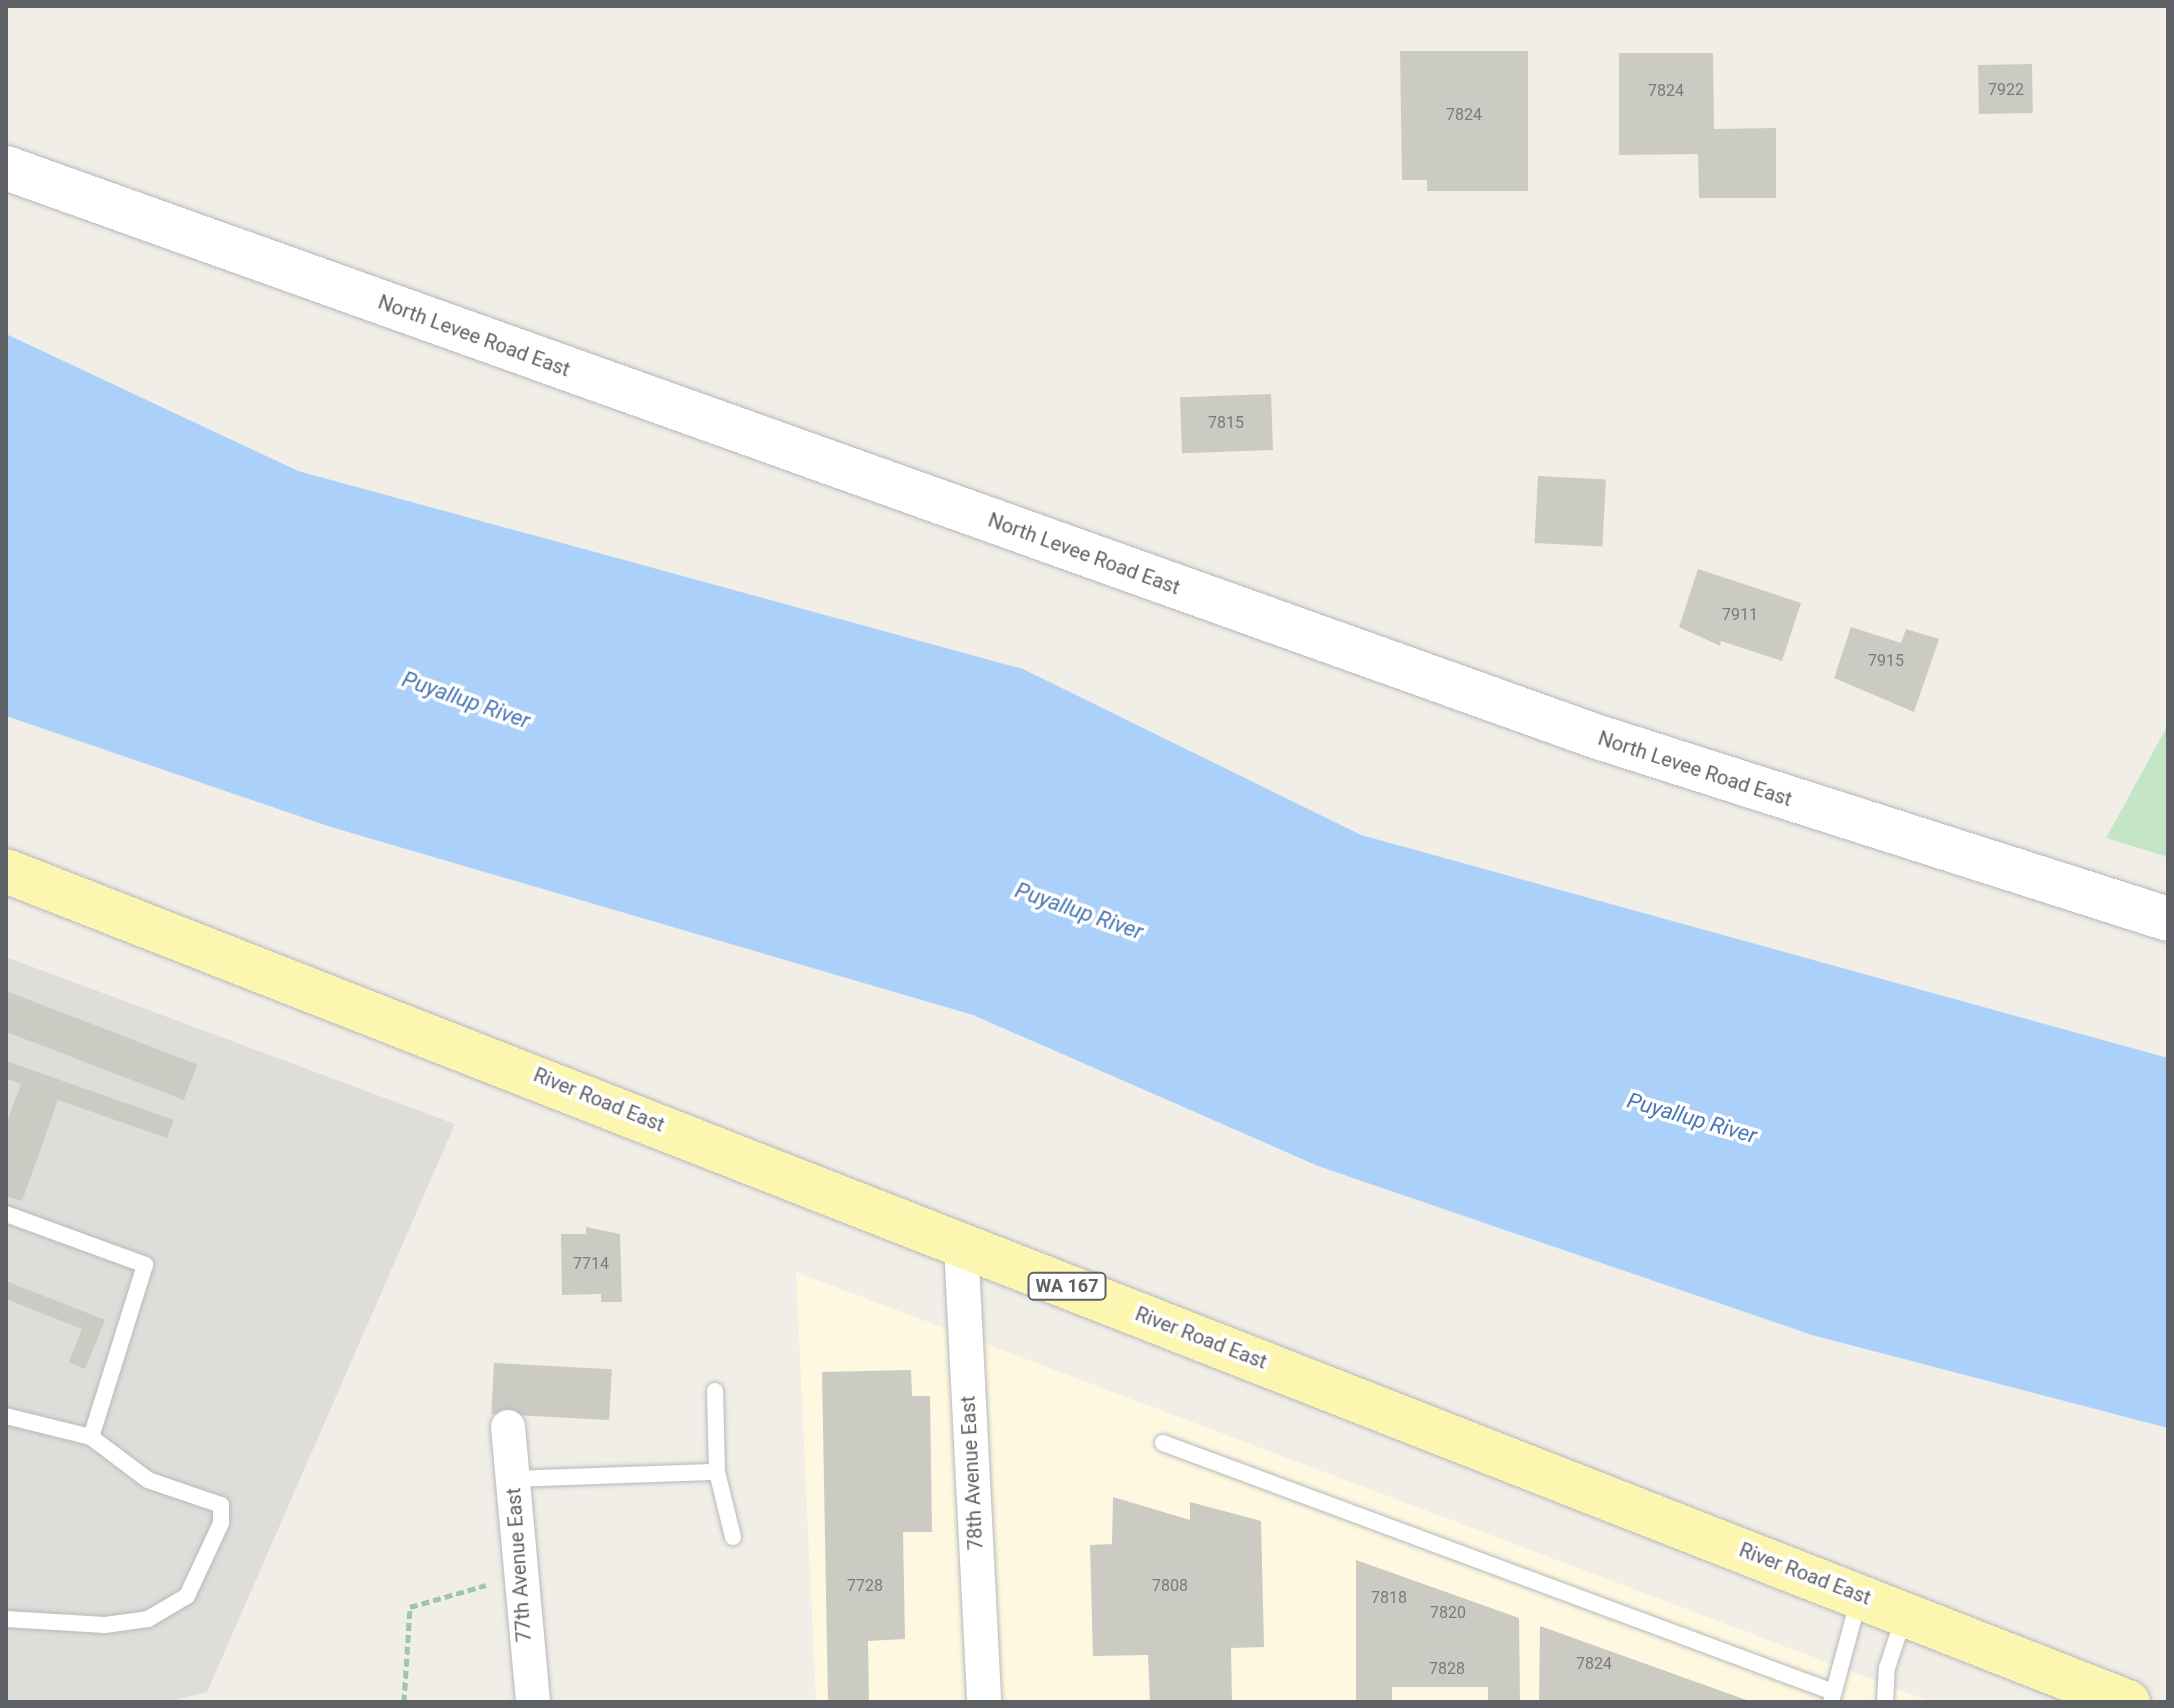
<!DOCTYPE html>
<html>
<head>
<meta charset="utf-8">
<style>
	body { margin:0 }
	#map { position:relative; width:2174px; height:1708px; overflow:hidden; background:#f0eee7; font-family:Roboto,sans-serif }
	div>[style] { position:absolute }
	.commercial>* { inset:0; background:#fdf8df }
	.industrial>* { inset:0; background:#dfddd9 }
	.green>* { inset:0; background:#c4e6c7 }
	.water>* { inset:0; background:#abd1fb }
	.building>* { inset:0; background:#cbcac3; transform-origin:0 0 }
	.path>* { height:5px; margin-top:-2.5px; transform-origin:0; background:repeating-linear-gradient(90deg,#9ec6ad 0 8px,transparent 0 12px) }
	.roads { filter:drop-shadow(0 0 2px #b7b8bc) drop-shadow(0 0 2px #b7b8bc) }
	.lane>* { height:16px; margin:-8px; padding:0 8px; transform-origin:8px; border-radius:8px; background:#fff }
	.street>* { height:34px; margin:-17px; padding:0 17px; transform-origin:17px; border-radius:17px; background:#fff }
	.secondary>* { height:44px; margin:-22px; padding:0 22px; transform-origin:22px; border-radius:22px; background:#fff }
	.primary>* { height:44px; margin:-22px; padding:0 22px; transform-origin:22px; border-radius:22px; background:#fcf6b0 }
	span { translate:-50% -50%; white-space:nowrap; text-align:center; line-height:1.15; -webkit-text-stroke:7px #fff; paint-order:stroke }
	.number-label { font-size:16px; color:#797b7d }
	.number-label span { -webkit-text-stroke-width:0 }
	.shield-label span { padding:2px 6px; background:#fff; border:2px solid; border-radius:6px; -webkit-text-stroke-width:0 }
	.shield-label { font-size:18px; color:#5e6166; font-weight:700 }
	.street-label { font-size:20px; color:#5e6166 }
	.water-label { font-size:22px; color:#4a76b6; font-style:italic }
	.frame { position:absolute; inset:0; border:8px solid #5e6166; pointer-events:none }
</style>
</head>
<body>
<div id="map">
	<div class="commercial">
		<i style="clip-path:polygon(796px 1272px,1932px 1702px,816px 1702px)"></i>
	</div>
	<div class="industrial">
		<i style="clip-path:polygon(6px 957px,455px 1124px,207px 1692px,166px 1702px,6px 1702px)"></i>
	</div>
	<div class="green">
		<i style="clip-path:polygon(2168px 725px,2168px 857px,2106px 838px)"></i>
	</div>
	<div class="water">
		<i style="clip-path:polygon(6px 334px,298px 471px,1023px 669px,1361px 835px,2168px 1058px,2168px 1428px,1812px 1335px,1318px 1166px,973px 1015px,331px 827px,6px 716px)"></i>
	</div>
	<div class="building">
		<i style="clip-path:polygon(1400px 51px,1528px 51px,1528px 191px,1427px 191px,1427px 180px,1402px 180px)"></i>
		<i style="clip-path:polygon(1619px 53px,1713px 53px,1714px 129px,1776px 128px,1776px 198px,1699px 198px,1698px 154px,1619px 155px)"></i>
		<i style="left:2032px;top:64px;width:49px;height:54px;rotate:89deg"></i>
		<i style="left:1271px;top:394px;width:56px;height:91px;rotate:88deg"></i>
		<i style="left:1538px;top:476px;width:68px;height:67px;rotate:3deg"></i>
		<i style="clip-path:polygon(1698px 569px,1801px 603px,1782px 661px,1721px 641px,1720px 646px,1679px 627px)"></i>
		<i style="clip-path:polygon(1851px 627px,1901px 643px,1906px 629px,1939px 639px,1914px 712px,1834px 678px)"></i>
		<i style="left:6px;top:991px;width:205px;height:38px;rotate:21deg"></i>
		<i style="clip-path:polygon(6px 1061px,174px 1120px,167px 1138px,58px 1100px,22px 1201px,6px 1196px,6px 1125px,21px 1084px,6px 1078px)"></i>
		<i style="clip-path:polygon(586px 1227px,620px 1234px,622px 1302px,601px 1302px,601px 1294px,562px 1295px,561px 1234px,586px 1234px)"></i>
		<i style="clip-path:polygon(6px 1281px,105px 1320px,85px 1369px,69px 1362px,82px 1329px,6px 1299px)"></i>
		<i style="left:494px;top:1363px;width:118px;height:51px;rotate:3deg"></i>
		<i style="clip-path:polygon(911px 1370px,912px 1396px,930px 1396px,932px 1532px,903px 1532px,905px 1639px,868px 1641px,869px 1702px,828px 1702px,822px 1372px)"></i>
		<i style="clip-path:polygon(1113px 1497px,1190px 1520px,1190px 1502px,1261px 1521px,1264px 1647px,1231px 1648px,1232px 1702px,1150px 1702px,1148px 1655px,1093px 1656px,1090px 1545px,1112px 1544px)"></i>
		<i style="clip-path:polygon(1356px 1560px,1519px 1618px,1520px 1702px,1488px 1702px,1488px 1687px,1392px 1687px,1392px 1702px,1356px 1702px)"></i>
		<i style="clip-path:polygon(1540px 1626px,1752px 1702px,1539px 1702px)"></i>
	</div>
	<div class="path">
		<i style="left:404px;top:1702px;width:95px;rotate:-86.4deg"></i>
		<i style="left:410px;top:1607px;width:79px;rotate:-16.1deg"></i>
	</div>
	<div class="roads">
		<div class="lane">
			<i style="left:6px;top:1214px;width:148px;rotate:20.1deg"></i>
			<i style="left:145px;top:1265px;width:180px;rotate:107.4deg"></i>
			<i style="left:91px;top:1437px;width:88px;rotate:-166.1deg"></i>
			<i style="left:1163px;top:1443px;width:715px;rotate:20.39deg"></i>
			<i style="left:717px;top:1472px;width:67px;rotate:76.2deg"></i>
			<i style="left:512px;top:1479px;width:205px;rotate:-2deg"></i>
			<i style="left:717px;top:1472px;width:81px;rotate:-91.4deg"></i>
			<i style="left:6px;top:1619px;width:99px;rotate:3.5deg"></i>
			<i style="left:105px;top:1625px;width:43px;rotate:-7.9deg"></i>
			<i style="left:148px;top:1619px;width:45px;rotate:-30.5deg"></i>
			<i style="left:187px;top:1596px;width:81px;rotate:-65deg"></i>
			<i style="left:221px;top:1523px;width:18px;rotate:-90deg"></i>
			<i style="left:221px;top:1505px;width:77px;rotate:-161.1deg"></i>
			<i style="left:148px;top:1480px;width:71px;rotate:-143deg"></i>
			<i style="left:1831px;top:1702px;width:108px;rotate:-74.9deg"></i>
			<i style="left:1885px;top:1702px;width:34px;rotate:-87deg"></i>
			<i style="left:1887px;top:1668px;width:54px;rotate:-71.6deg"></i>
		</div>
		<div class="street">
			<i style="left:961px;top:1244px;width:459px;rotate:87.1deg"></i>
			<i style="left:508px;top:1427px;width:276px;rotate:84.8deg"></i>
		</div>
		<div class="secondary">
			<i style="left:6px;top:168px;width:1691px;rotate:19.67deg"></i>
			<i style="left:1598px;top:737px;width:598px;rotate:17.71deg"></i>
		</div>
		<div class="primary">
			<i style="left:6px;top:871px;width:2279px;rotate:21.39deg"></i>
		</div>
	</div>
	<div class="number-label">
		<span style="left:2006px;top:90px">7922</span>
		<span style="left:1666px;top:91px">7824</span>
		<span style="left:1464px;top:115px">7824</span>
		<span style="left:1226px;top:423px">7815</span>
		<span style="left:1740px;top:615px">7911</span>
		<span style="left:1886px;top:661px">7915</span>
		<span style="left:591px;top:1264px">7714</span>
		<span style="left:865px;top:1586px">7728</span>
		<span style="left:1170px;top:1586px">7808</span>
		<span style="left:1389px;top:1598px">7818</span>
		<span style="left:1448px;top:1613px">7820</span>
		<span style="left:1594px;top:1664px">7824</span>
		<span style="left:1447px;top:1669px">7828</span>
	</div>
	<div class="shield-label">
		<span style="left:1067px;top:1286px">WA 167</span>
	</div>
	<div class="street-label">
		<span style="left:474px;top:336px;rotate:20deg">North Levee Road East</span>
		<span style="left:1084px;top:554px;rotate:20deg">North Levee Road East</span>
		<span style="left:1695px;top:769px;rotate:18deg">North Levee Road East</span>
		<span style="left:599px;top:1100px;rotate:22deg">River Road East</span>
		<span style="left:1201px;top:1338px;rotate:21deg">River Road East</span>
		<span style="left:972px;top:1473px;rotate:-93deg">78th Avenue East</span>
		<span style="left:519px;top:1565px;rotate:-94deg">77th Avenue East</span>
		<span style="left:1805px;top:1574px;rotate:21deg">River Road East</span>
	</div>
	<div class="water-label">
		<span style="left:466px;top:700px;rotate:19deg">Puyallup River</span>
		<span style="left:1079px;top:911px;rotate:19deg">Puyallup River</span>
		<span style="left:1692px;top:1118px;rotate:16deg">Puyallup River</span>
	</div>
	<div class="frame"></div>
</div>
</body>
</html>
